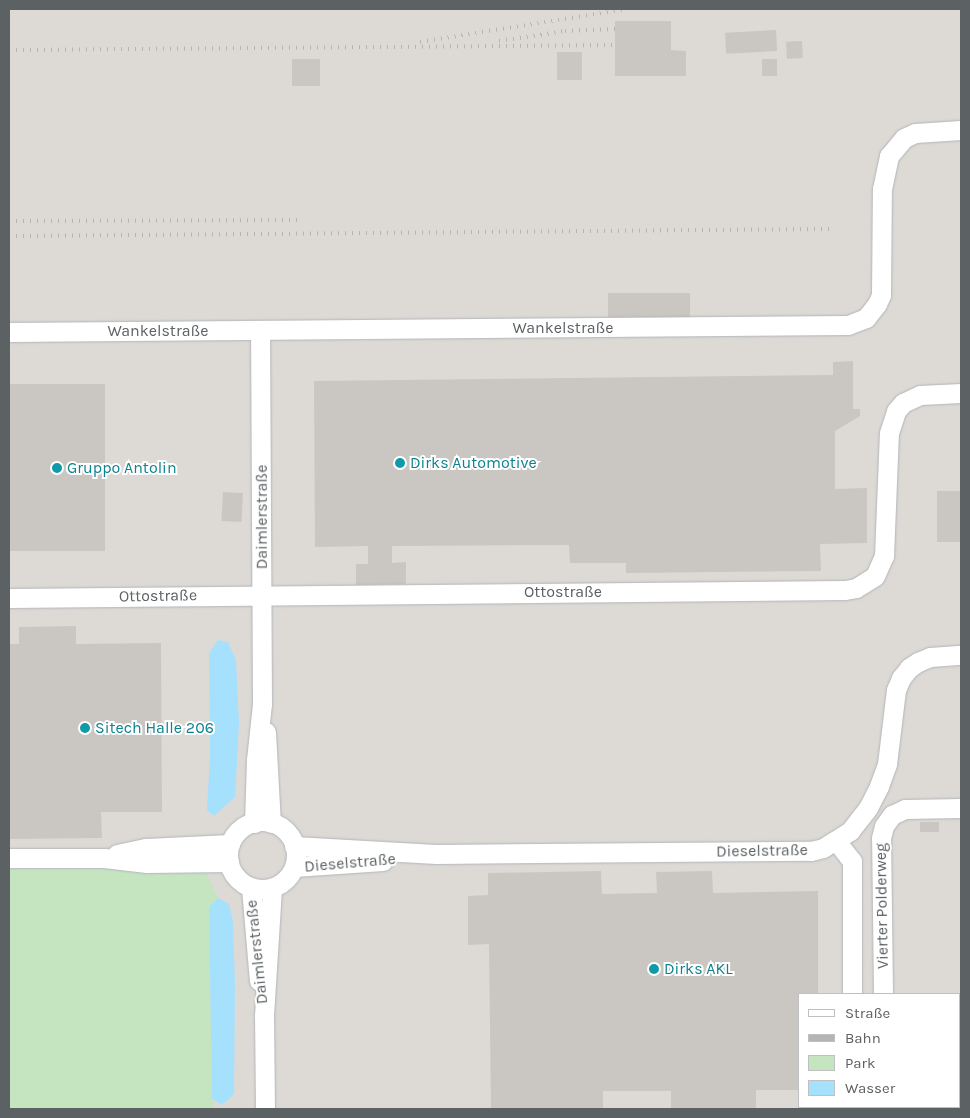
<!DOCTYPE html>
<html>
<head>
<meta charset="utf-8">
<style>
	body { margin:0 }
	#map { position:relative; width:970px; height:1118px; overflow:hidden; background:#eeebe4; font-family:Karla,sans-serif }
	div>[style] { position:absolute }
	.industrial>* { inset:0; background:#dddad6 }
	.green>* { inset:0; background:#c5e5c1 }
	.water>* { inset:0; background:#a5e0fd }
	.building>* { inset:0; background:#cac6c1; transform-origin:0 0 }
	.roads { filter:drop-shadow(0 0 1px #b2b5b9) drop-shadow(0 0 1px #b2b5b9) }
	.street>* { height:19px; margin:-9.5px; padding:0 9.5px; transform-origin:9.5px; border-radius:9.5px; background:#fff }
	.street>.ring { margin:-9.5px; padding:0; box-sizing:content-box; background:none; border:19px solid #fff; border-radius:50% }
	.rail>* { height:4px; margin-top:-2px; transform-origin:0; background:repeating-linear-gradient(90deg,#b3b4b4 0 1px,transparent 0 7px) }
	.dots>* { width:14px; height:14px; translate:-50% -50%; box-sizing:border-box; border:2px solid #fff; border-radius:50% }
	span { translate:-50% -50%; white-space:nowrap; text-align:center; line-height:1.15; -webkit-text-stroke:4px #fff; paint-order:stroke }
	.street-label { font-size:16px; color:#5c6164 }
	.culture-label { font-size:16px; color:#0d838f }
	.left { translate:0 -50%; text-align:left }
	.frame { position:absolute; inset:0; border:10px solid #5c6164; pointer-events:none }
	.legend { position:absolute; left:798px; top:993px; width:162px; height:115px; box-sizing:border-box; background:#fff; border:1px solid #bec0c1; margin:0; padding:6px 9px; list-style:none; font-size:15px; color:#5c6164 }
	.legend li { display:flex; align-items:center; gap:10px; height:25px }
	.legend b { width:25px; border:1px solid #bec0c1 }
</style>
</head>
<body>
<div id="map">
	<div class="industrial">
		<i style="clip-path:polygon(evenodd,9px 9px,961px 9px,961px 1109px,9px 1109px,9px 9px,799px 994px,959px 994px,959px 1107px,799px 1107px,799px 994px)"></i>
	</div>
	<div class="green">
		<i style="clip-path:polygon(9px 869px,205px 870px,218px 898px,209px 907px,212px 1099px,216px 1109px,9px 1109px)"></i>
	</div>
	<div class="water">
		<i style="clip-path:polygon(218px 640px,228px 642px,236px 660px,239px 724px,235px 797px,214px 816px,207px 810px,210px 755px,209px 653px)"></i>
		<i style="clip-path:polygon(218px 898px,229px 904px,233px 921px,235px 985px,234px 1094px,222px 1105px,212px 1099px,209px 907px)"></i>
	</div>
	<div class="building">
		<i style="clip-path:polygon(615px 21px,671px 21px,671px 50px,686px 51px,686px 76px,615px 76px)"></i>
		<i style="left:776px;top:30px;width:21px;height:51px;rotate:87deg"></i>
		<i style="left:802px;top:41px;width:17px;height:16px;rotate:87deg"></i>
		<i style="left:582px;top:52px;width:28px;height:25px;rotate:90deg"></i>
		<i style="left:292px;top:59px;width:28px;height:27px"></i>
		<i style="left:777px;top:59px;width:17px;height:15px;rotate:90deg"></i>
		<i style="left:608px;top:293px;width:82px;height:26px"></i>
		<i style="clip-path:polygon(853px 361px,853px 409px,860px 409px,860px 416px,835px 431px,835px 489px,867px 488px,867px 543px,820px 544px,821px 571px,626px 573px,626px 563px,570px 563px,569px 545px,392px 546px,392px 563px,406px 562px,406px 584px,356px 585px,356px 564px,368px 564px,368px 546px,315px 547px,314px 381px,833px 375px,833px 362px)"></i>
		<i style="left:105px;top:384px;width:167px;height:96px;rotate:90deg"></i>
		<i style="left:937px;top:491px;width:24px;height:51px"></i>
		<i style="left:223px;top:492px;width:20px;height:29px;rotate:3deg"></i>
		<i style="clip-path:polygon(76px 626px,76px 644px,161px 643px,162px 812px,101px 812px,102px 838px,9px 839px,9px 644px,19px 644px,19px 627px)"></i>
		<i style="left:920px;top:822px;width:19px;height:10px"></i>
		<i style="clip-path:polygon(601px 871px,602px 894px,657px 893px,656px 872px,712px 871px,713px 893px,818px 891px,818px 994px,799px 994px,799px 1090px,756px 1090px,756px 1109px,671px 1109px,671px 1091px,603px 1091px,603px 1109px,491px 1109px,489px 944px,468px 945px,468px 896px,488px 895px,488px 873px)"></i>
	</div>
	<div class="roads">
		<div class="street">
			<i style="left:9px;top:332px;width:839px;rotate:-0.48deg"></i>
			<i style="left:848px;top:325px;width:19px;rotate:-21deg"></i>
			<i style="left:866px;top:318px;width:18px;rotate:-52deg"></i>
			<i style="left:877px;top:304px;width:10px;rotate:-66deg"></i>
			<i style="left:881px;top:295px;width:106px;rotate:-89.5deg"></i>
			<i style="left:882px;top:189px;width:34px;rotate:-78deg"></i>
			<i style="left:889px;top:156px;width:23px;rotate:-50deg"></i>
			<i style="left:904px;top:138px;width:12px;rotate:-24deg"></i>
			<i style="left:915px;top:133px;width:46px;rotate:-3.7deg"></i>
			<i style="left:9px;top:598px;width:836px;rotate:-0.55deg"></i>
			<i style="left:845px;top:590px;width:11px;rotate:-10deg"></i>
			<i style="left:856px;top:588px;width:22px;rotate:-32deg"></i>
			<i style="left:875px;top:576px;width:22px;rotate:-66deg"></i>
			<i style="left:884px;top:556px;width:123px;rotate:-87.7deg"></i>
			<i style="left:889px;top:433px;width:23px;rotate:-72deg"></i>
			<i style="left:896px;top:411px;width:11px;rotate:-49deg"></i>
			<i style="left:903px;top:403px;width:19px;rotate:-25deg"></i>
			<i style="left:920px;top:395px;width:41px;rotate:-2.8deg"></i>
			<i style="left:266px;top:732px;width:91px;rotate:86.9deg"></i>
			<i class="ring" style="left:228px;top:821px;width:49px;height:49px"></i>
			<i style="left:254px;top:823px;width:63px;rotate:-88.2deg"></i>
			<i style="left:256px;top:760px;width:56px;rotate:-83.9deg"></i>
			<i style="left:262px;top:704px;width:374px;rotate:-90.3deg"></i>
			<i style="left:837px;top:842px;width:24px;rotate:52deg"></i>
			<i style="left:852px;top:861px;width:133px;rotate:90deg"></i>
			<i style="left:294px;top:846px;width:142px;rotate:3.2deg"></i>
			<i style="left:436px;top:854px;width:375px;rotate:-0.5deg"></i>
			<i style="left:811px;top:851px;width:12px;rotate:-14deg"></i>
			<i style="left:823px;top:848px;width:32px;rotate:-32deg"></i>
			<i style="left:850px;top:831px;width:29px;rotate:-52deg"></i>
			<i style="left:868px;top:808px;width:25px;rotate:-63deg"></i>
			<i style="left:879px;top:786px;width:23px;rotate:-70deg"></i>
			<i style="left:887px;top:764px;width:75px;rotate:-83.1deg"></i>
			<i style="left:896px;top:690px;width:13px;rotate:-67deg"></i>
			<i style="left:901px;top:678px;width:13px;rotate:-51deg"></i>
			<i style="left:909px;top:668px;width:11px;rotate:-34deg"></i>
			<i style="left:918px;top:662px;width:13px;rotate:-23deg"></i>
			<i style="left:930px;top:657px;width:31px;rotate:-4deg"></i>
			<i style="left:117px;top:854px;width:30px;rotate:-12deg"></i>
			<i style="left:146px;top:848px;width:84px;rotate:-2.7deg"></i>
			<i style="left:9px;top:858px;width:95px"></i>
			<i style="left:104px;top:858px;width:43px;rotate:6.6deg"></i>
			<i style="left:147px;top:863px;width:82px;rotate:-0.7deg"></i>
			<i style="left:294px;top:867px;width:89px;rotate:-3.9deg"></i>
			<i style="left:251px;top:888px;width:93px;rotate:85.1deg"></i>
			<i style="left:883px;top:994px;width:156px;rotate:-90.7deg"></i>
			<i style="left:881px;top:838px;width:12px;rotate:-76deg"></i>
			<i style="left:884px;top:826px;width:14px;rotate:-54deg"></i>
			<i style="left:892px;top:815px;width:14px;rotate:-25deg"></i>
			<i style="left:905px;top:809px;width:56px;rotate:-1deg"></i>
			<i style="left:853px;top:1107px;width:2px;rotate:90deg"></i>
			<i style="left:885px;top:1107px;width:2px;rotate:90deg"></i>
			<i style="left:265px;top:1109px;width:93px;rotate:-90.6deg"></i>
			<i style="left:264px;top:1016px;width:128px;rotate:-86.4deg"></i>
		</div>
	</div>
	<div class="rail">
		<i style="left:499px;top:41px;width:67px;rotate:-8.6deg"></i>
		<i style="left:565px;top:31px;width:50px;rotate:-2.3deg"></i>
		<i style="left:420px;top:42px;width:208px;rotate:-9.1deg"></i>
		<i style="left:9px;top:50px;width:606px;rotate:-0.47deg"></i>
		<i style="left:9px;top:221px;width:294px;rotate:-0.2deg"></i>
		<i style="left:9px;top:236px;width:824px;rotate:-0.49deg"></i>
	</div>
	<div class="dots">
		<i style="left:400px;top:463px;background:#0f9aa8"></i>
		<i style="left:57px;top:468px;background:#0f9aa8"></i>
		<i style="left:85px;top:728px;background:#0f9aa8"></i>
		<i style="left:654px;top:969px;background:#0f9aa8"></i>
	</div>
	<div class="street-label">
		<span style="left:563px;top:328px">Wankelstraße</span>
		<span style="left:158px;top:331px">Wankelstraße</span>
		<span style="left:262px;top:517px;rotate:-90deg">Daimlerstraße</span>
		<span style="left:563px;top:592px">Ottostraße</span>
		<span style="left:158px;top:596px;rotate:-1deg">Ottostraße</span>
		<span style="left:762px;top:851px;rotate:-1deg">Dieselstraße</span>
		<span style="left:350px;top:863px;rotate:-5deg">Dieselstraße</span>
		<span style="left:882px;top:906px;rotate:-91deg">Vierter Polderweg</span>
		<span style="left:257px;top:952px;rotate:-96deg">Daimlerstraße</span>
	</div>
	<div class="culture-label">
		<span class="left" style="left:410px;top:463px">Dirks Automotive</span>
		<span class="left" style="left:67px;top:468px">Gruppo Antolin</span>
		<span class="left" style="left:95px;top:728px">Sitech Halle 206</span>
		<span class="left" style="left:664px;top:969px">Dirks AKL</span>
	</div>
	<div class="frame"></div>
	<ul class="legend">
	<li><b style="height:6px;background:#fff"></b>Straße</li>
	<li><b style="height:6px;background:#b3b4b4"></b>Bahn</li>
	<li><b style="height:14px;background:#c5e5c1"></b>Park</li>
	<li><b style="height:14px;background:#a5e0fd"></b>Wasser</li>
	</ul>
</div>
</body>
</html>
